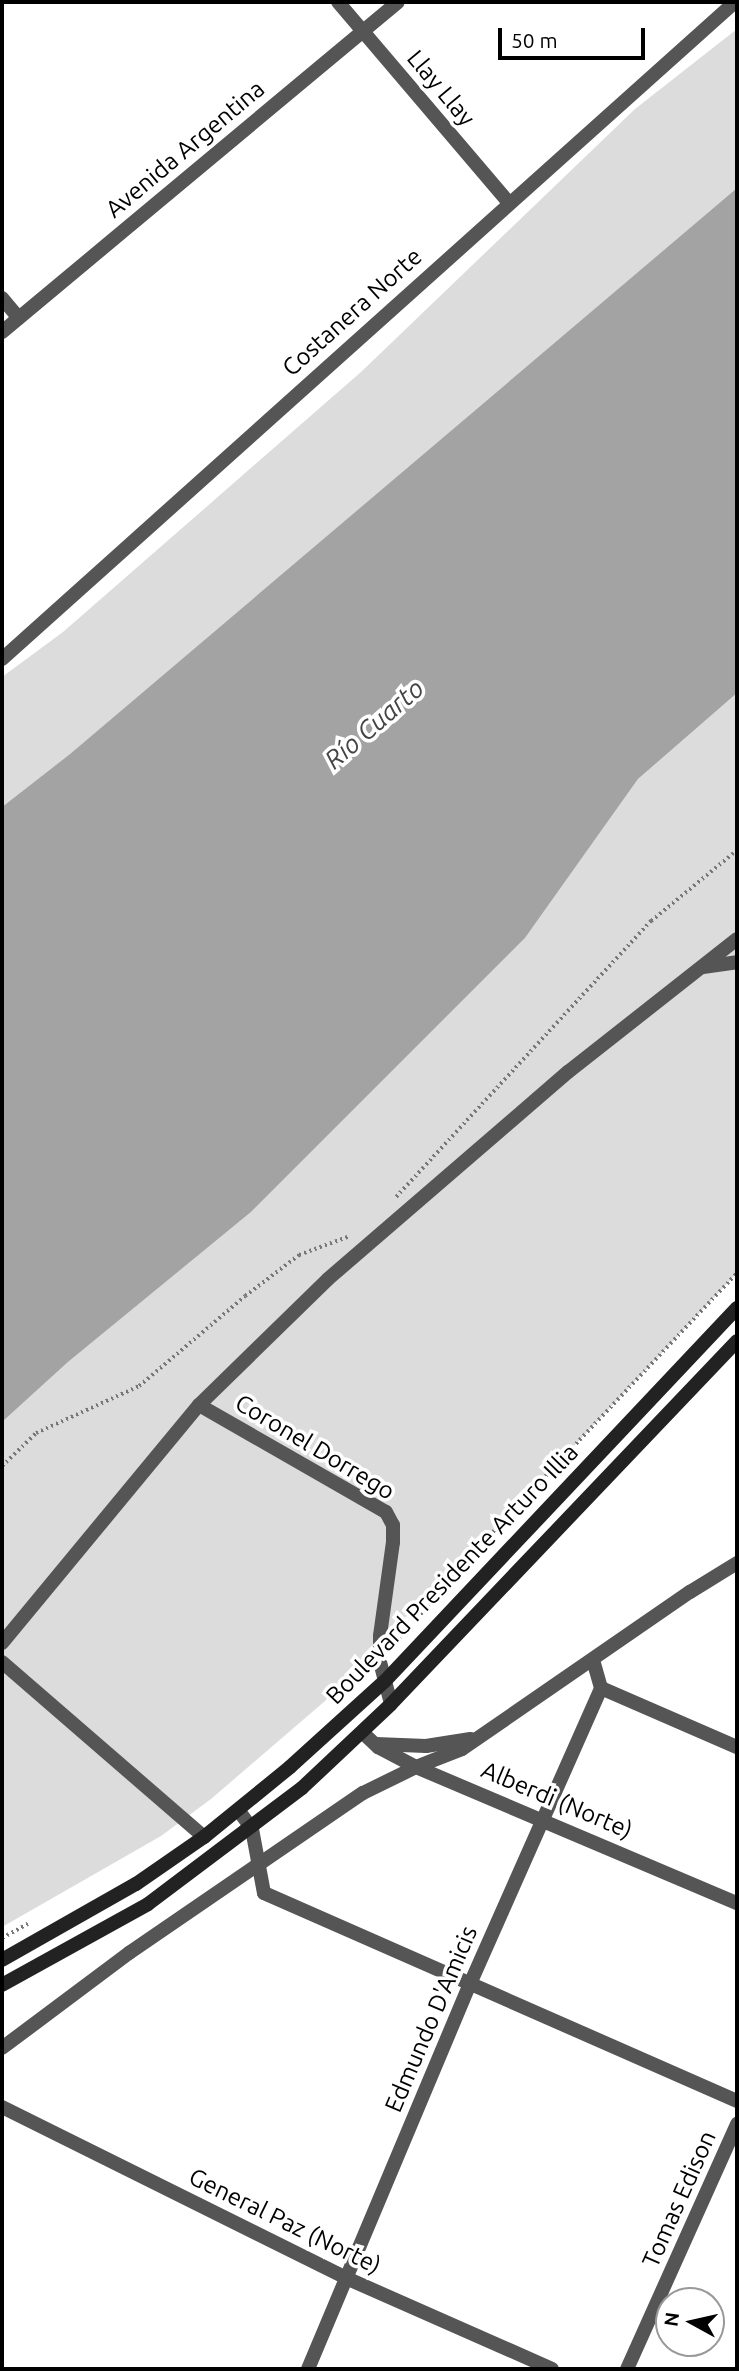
<!DOCTYPE html>
<html>
<head>
<meta charset="utf-8">
<style>
	body { margin:0 }
	#map { position:relative; width:739px; height:2371px; overflow:hidden; background:#fff; font-family:Ubuntu,sans-serif }
	div>[style] { position:absolute }
	.green>* { inset:0; background:#dcdcdc }
	.water>* { inset:0; background:#a3a3a3 }
	.path>* { height:3.5px; margin-top:-1.75px; transform-origin:0; background:repeating-linear-gradient(90deg,#777 0 2px,transparent 0 5.5px) }
	.minor>* { height:14px; margin:-7px; padding:0 7px; transform-origin:7px; border-radius:7px; background:#555 }
	.secondary>* { height:14px; margin:-7px; padding:0 7px; transform-origin:7px; border-radius:7px; background:#222 }
	span { translate:-50% -50%; white-space:nowrap; text-align:center; line-height:1.15; -webkit-text-stroke:7px #fff; paint-order:stroke }
	.street-label { font-size:24px; color:#000 }
	.water-label { font-size:26px; color:#444; font-style:italic }
	.frame { position:absolute; inset:0; border:4px solid #000; pointer-events:none }
	.north { position:absolute; left:655px; top:2287px; width:70px; height:70px; box-sizing:border-box; background:#fff; border:2px solid #999; border-radius:50%; rotate:278deg; font-size:19px; font-weight:700; line-height:28px; text-align:center; color:#000 }
	.north::after { content:''; display:block; margin:auto; width:24px; height:32px; background:#000; clip-path:polygon(50% 0,100% 100%,50% 72%,0 100%) }
	.scale { position:absolute; left:498px; top:28px; width:147px; height:32px; box-sizing:border-box; border:4px solid #000; border-top:0; padding-left:9px; font-size:21px; line-height:24px; white-space:nowrap; color:#000; -webkit-text-stroke:5px #fff; paint-order:stroke }
</style>
</head>
<body>
<div id="map">
	<div class="green">
		<i style="clip-path:polygon(737px 29px,737px 188px,70px 754px,2px 807px,2px 677px,63px 632px,361px 372px,635px 109px)"></i>
		<i style="clip-path:polygon(737px 693px,737px 1273px,474px 1552px,356px 1664px,325px 1701px,211px 1799px,161px 1836px,2px 1927px,2px 1422px,68px 1362px,251px 1212px,525px 938px,638px 779px)"></i>
	</div>
	<div class="water">
		<i style="clip-path:polygon(737px 188px,737px 693px,638px 779px,525px 938px,251px 1212px,68px 1362px,2px 1422px,2px 807px,70px 754px)"></i>
	</div>
	<div class="path">
		<i style="left:396px;top:1197px;width:376px;rotate:-47.3deg"></i>
		<i style="left:651px;top:921px;width:112px;rotate:-39.5deg"></i>
		<i style="left:2px;top:1466px;width:47px;rotate:-44.1deg"></i>
		<i style="left:36px;top:1433px;width:113px;rotate:-24.5deg"></i>
		<i style="left:139px;top:1386px;width:139px;rotate:-40.3deg"></i>
		<i style="left:245px;top:1296px;width:68px;rotate:-37.2deg"></i>
		<i style="left:299px;top:1255px;width:54px;rotate:-20.4deg"></i>
		<i style="left:399px;top:1639px;width:115px;rotate:-49.2deg"></i>
		<i style="left:474px;top:1552px;width:383px;rotate:-46.7deg"></i>
		<i style="left:2px;top:1938px;width:31px;rotate:-29deg"></i>
	</div>
	<div class="minor">
		<i style="left:338px;top:2px;width:264px;rotate:49.6deg"></i>
		<i style="left:2px;top:298px;width:26px;rotate:50deg"></i>
		<i style="left:2px;top:332px;width:515px;rotate:-39.81deg"></i>
		<i style="left:2px;top:659px;width:984px;rotate:-41.87deg"></i>
		<i style="left:703px;top:967px;width:34px;rotate:-8deg"></i>
		<i style="left:199px;top:1405px;width:215px;rotate:29.8deg"></i>
		<i style="left:386px;top:1512px;width:15px;rotate:62deg"></i>
		<i style="left:393px;top:1525px;width:17px;rotate:90deg"></i>
		<i style="left:393px;top:1542px;width:95px;rotate:97.9deg"></i>
		<i style="left:380px;top:1636px;width:26px;rotate:90deg"></i>
		<i style="left:380px;top:1662px;width:43px;rotate:75.3deg"></i>
		<i style="left:2px;top:1643px;width:309px;rotate:-50.4deg"></i>
		<i style="left:199px;top:1405px;width:180px;rotate:-44.3deg"></i>
		<i style="left:328px;top:1279px;width:317px;rotate:-40.8deg"></i>
		<i style="left:568px;top:1072px;width:215px;rotate:-38.2deg"></i>
		<i style="left:593px;top:1660px;width:29px;rotate:74deg"></i>
		<i style="left:601px;top:1688px;width:148px;rotate:23.5deg"></i>
		<i style="left:2px;top:1662px;width:267px;rotate:40.9deg"></i>
		<i style="left:363px;top:1733px;width:21px;rotate:43deg"></i>
		<i style="left:378px;top:1747px;width:43px;rotate:27.8deg"></i>
		<i style="left:416px;top:1767px;width:349px;rotate:23deg"></i>
		<i style="left:376px;top:1744px;width:50px;rotate:2.3deg"></i>
		<i style="left:426px;top:1746px;width:45px;rotate:-9deg"></i>
		<i style="left:239px;top:1811px;width:22px;rotate:54deg"></i>
		<i style="left:252px;top:1829px;width:65px;rotate:79.4deg"></i>
		<i style="left:264px;top:1893px;width:517px;rotate:23.74deg"></i>
		<i style="left:2px;top:2048px;width:159px;rotate:-36.8deg"></i>
		<i style="left:129px;top:1953px;width:283px;rotate:-34.4deg"></i>
		<i style="left:363px;top:1793px;width:59px;rotate:-26.1deg"></i>
		<i style="left:416px;top:1767px;width:49px;rotate:-21.4deg"></i>
		<i style="left:462px;top:1749px;width:277px;rotate:-34.6deg"></i>
		<i style="left:690px;top:1592px;width:55px;rotate:-31.7deg"></i>
		<i style="left:2px;top:2107px;width:384px;rotate:26.4deg"></i>
		<i style="left:346px;top:2278px;width:225px;rotate:23.8deg"></i>
		<i style="left:308px;top:2369px;width:418px;rotate:-67.2deg"></i>
		<i style="left:470px;top:1984px;width:324px;rotate:-66.1deg"></i>
		<i style="left:627px;top:2369px;width:269px;rotate:-65.8deg"></i>
	</div>
	<div class="secondary">
		<i style="left:2px;top:1960px;width:154px;rotate:-29.6deg"></i>
		<i style="left:136px;top:1884px;width:83px;rotate:-34.7deg"></i>
		<i style="left:204px;top:1837px;width:111px;rotate:-39.1deg"></i>
		<i style="left:290px;top:1767px;width:128px;rotate:-42.2deg"></i>
		<i style="left:385px;top:1681px;width:513px;rotate:-46.66deg"></i>
		<i style="left:2px;top:1985px;width:167px;rotate:-29deg"></i>
		<i style="left:148px;top:1904px;width:193px;rotate:-37deg"></i>
		<i style="left:302px;top:1788px;width:122px;rotate:-43.3deg"></i>
		<i style="left:391px;top:1704px;width:501px;rotate:-46.37deg"></i>
	</div>
	<div class="street-label">
		<span style="left:441px;top:88px;rotate:50deg">Llay Llay</span>
		<span style="left:185px;top:149px;rotate:-40deg">Avenida Argentina</span>
		<span style="left:352px;top:312px;rotate:-42deg">Costanera Norte</span>
		<span style="left:315px;top:1447px;rotate:31deg">Coronel Dorrego</span>
		<span style="left:452px;top:1574px;rotate:-46deg">Boulevard Presidente Arturo Illia</span>
		<span style="left:557px;top:1800px;rotate:23deg">Alberdi (Norte)</span>
		<span style="left:431px;top:2019px;rotate:-67deg">Edmundo D'Amicis</span>
		<span style="left:679px;top:2199px;rotate:-66deg">Tomas Edison</span>
		<span style="left:285px;top:2221px;rotate:26deg">General Paz (Norte)</span>
	</div>
	<div class="water-label">
		<span style="left:374px;top:724px;rotate:-41deg">Río Cuarto</span>
	</div>
	<div class="frame"></div>
	<div class="north">N</div>
	<div class="scale">50 m</div>
</div>
</body>
</html>
